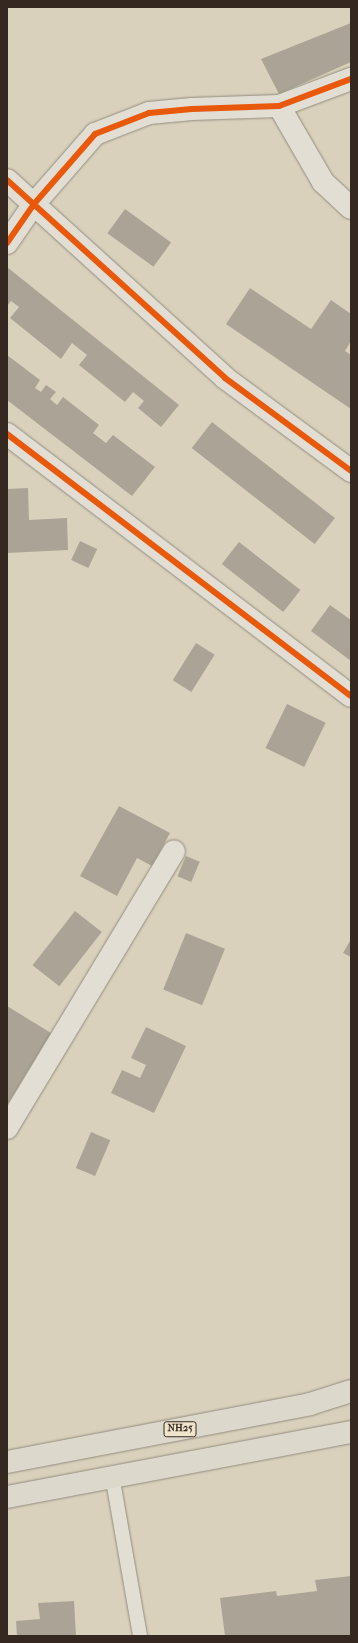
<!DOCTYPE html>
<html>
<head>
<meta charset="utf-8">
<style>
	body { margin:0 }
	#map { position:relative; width:358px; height:1643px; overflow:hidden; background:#dad1bd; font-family:"IM FELL French Canon",serif }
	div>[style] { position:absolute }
	.building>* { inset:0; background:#aba496; transform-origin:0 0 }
	.roads { filter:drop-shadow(0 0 1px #928c7f) drop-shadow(0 0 1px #928c7f) }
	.service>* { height:14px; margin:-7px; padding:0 7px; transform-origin:7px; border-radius:7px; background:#e2ded3 }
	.minor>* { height:22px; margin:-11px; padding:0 11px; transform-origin:11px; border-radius:11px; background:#e2ded3 }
	.tertiary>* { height:22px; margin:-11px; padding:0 11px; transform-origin:11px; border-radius:11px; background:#e2ded3 }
	.primary>* { height:22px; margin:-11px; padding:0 11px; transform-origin:11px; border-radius:11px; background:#ddd8cc }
	.cycleway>* { height:6px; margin:-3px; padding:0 3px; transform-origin:3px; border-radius:3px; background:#e8590c }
	span { translate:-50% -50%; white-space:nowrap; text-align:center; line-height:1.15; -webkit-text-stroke:3px #efe4cc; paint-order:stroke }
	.shield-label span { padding:1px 3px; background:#efe4cc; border:1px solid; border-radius:3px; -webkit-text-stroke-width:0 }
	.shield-label { font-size:10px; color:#352820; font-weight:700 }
	.frame { position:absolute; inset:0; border:8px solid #352820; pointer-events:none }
</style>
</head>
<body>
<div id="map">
	<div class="building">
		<i style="clip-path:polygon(351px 23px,351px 62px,279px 94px,261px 59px)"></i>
		<i style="left:125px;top:209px;width:57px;height:30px;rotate:36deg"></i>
		<i style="clip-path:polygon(7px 267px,179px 405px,161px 427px,138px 408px,144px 401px,133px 392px,125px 402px,79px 365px,87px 355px,72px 343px,61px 359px,10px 318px,19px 307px,11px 301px,7px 306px)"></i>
		<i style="clip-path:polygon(250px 288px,311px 329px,331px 300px,351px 314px,351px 341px,345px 351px,351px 355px,351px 409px,226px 324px)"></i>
		<i style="clip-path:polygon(7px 355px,40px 380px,35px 388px,41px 392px,46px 385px,56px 392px,50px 399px,57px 405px,63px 397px,99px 425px,93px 433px,106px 443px,113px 435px,155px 467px,132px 496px,7px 400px)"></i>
		<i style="left:212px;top:422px;width:156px;height:33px;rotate:38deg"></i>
		<i style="clip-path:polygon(28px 488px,29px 520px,67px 518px,68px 550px,7px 553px,7px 489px)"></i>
		<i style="left:80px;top:541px;width:19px;height:21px;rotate:25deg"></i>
		<i style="left:239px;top:542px;width:78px;height:28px;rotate:38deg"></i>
		<i style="clip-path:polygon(330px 605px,351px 620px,351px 661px,311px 631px)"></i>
		<i style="left:196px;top:643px;width:22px;height:44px;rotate:32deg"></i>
		<i style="left:287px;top:704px;width:43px;height:49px;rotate:26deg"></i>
		<i style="clip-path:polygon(119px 806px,170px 833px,152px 866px,137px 858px,117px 896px,80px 876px)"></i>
		<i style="left:186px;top:856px;width:15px;height:22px;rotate:23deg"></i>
		<i style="left:75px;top:911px;width:34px;height:69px;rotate:38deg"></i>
		<i style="left:186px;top:933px;width:42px;height:61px;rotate:22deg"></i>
		<i style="clip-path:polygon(351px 939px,351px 957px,343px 953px)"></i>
		<i style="clip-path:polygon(7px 1006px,51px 1033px,7px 1105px)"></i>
		<i style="clip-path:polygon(146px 1027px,186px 1046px,154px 1113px,111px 1093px,122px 1070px,140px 1078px,146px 1065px,131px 1058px)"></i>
		<i style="left:91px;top:1132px;width:21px;height:39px;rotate:23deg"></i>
		<i style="clip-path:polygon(351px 1576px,351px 1635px,225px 1636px,220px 1598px,276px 1591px,277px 1596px,317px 1591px,315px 1580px)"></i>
		<i style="clip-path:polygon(74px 1601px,76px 1636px,17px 1636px,16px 1621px,40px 1619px,38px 1603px)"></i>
	</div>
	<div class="roads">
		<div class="service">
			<i style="left:112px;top:1475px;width:163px;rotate:80.1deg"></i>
		</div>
		<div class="minor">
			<i style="left:279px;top:106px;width:88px;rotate:59.9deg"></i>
			<i style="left:323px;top:182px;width:38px;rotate:43deg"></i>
			<i style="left:7px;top:243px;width:47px;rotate:-55.3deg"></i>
			<i style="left:34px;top:204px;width:93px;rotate:-48.9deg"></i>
			<i style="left:95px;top:134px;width:58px;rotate:-21.3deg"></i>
			<i style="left:149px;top:113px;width:43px;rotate:-5.3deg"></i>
			<i style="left:192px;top:109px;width:87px;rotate:-2deg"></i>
			<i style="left:279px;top:106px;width:77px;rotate:-20.6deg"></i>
			<i style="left:7px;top:434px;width:432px;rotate:37.3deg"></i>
			<i style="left:7px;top:1128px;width:323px;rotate:-58.9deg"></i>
		</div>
		<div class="tertiary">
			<i style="left:7px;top:180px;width:294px;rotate:42.2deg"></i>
			<i style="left:225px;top:378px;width:157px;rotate:36.4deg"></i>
		</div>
		<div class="primary">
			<i style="left:7px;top:1462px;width:309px;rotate:-10.8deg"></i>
			<i style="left:310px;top:1404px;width:43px;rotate:-17.6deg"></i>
			<i style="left:7px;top:1497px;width:350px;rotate:-10.7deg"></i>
		</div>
	</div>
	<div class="cycleway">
		<i style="left:7px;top:180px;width:294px;rotate:42.2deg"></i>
		<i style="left:225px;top:378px;width:157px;rotate:36.4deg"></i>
		<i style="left:7px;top:243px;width:47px;rotate:-55.3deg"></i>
		<i style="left:34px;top:204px;width:93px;rotate:-48.9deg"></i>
		<i style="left:95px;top:134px;width:58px;rotate:-21.3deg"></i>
		<i style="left:149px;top:113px;width:43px;rotate:-5.3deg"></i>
		<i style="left:192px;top:109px;width:87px;rotate:-2deg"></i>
		<i style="left:279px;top:106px;width:77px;rotate:-20.6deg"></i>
		<i style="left:7px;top:434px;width:432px;rotate:37.3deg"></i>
	</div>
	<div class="shield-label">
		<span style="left:180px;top:1429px">NH25</span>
	</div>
	<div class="frame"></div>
</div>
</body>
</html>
